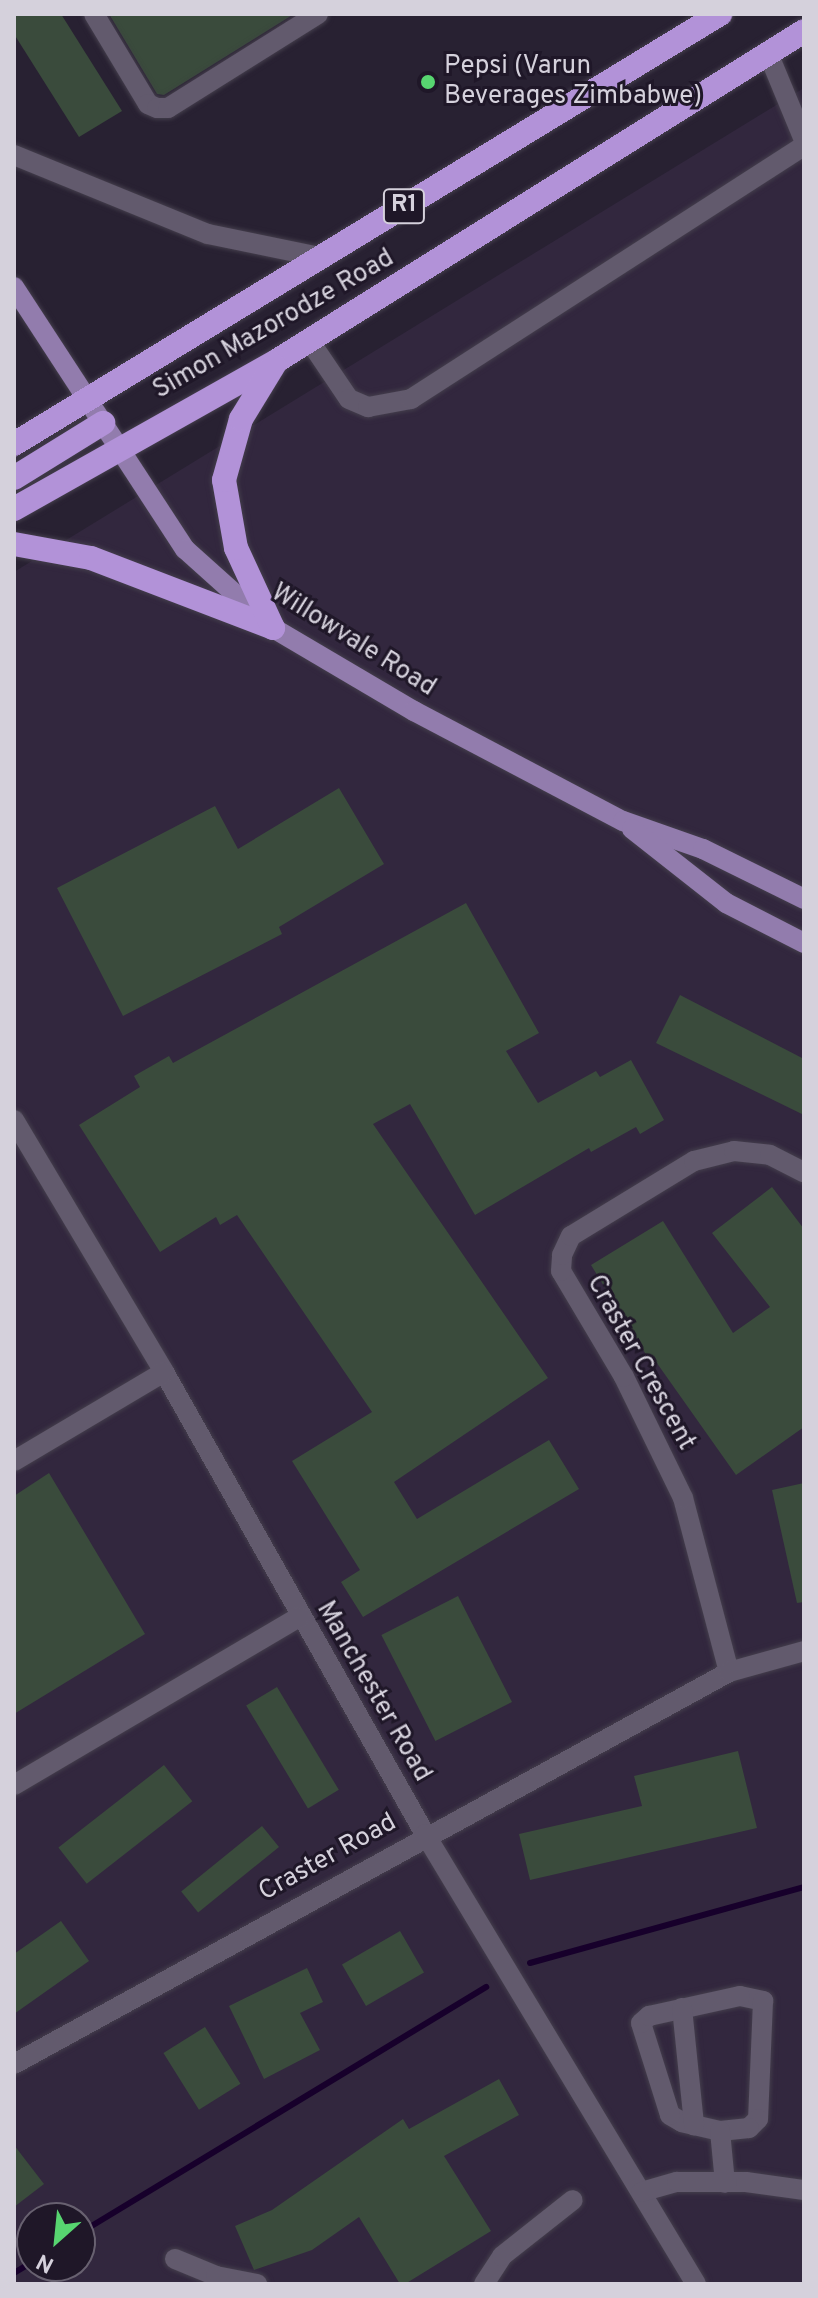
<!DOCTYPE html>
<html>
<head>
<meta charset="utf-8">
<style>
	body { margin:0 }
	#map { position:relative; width:818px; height:2298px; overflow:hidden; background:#282132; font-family:Overpass,sans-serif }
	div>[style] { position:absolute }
	.built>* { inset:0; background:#32273e }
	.stream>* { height:6px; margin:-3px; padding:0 3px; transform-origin:3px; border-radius:3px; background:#17002b }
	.building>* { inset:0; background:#3a4b3c; transform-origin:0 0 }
	.roads { filter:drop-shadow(0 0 2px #443e4c) drop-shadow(0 0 2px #443e4c) }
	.minor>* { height:20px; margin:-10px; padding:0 10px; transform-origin:10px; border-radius:10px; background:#625a6d }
	.major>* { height:20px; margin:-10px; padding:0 10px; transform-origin:10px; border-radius:10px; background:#927cad }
	.highway>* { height:24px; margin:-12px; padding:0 12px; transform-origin:12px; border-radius:12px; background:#b292d8 }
	.dots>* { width:22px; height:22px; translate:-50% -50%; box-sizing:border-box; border:4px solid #1f1728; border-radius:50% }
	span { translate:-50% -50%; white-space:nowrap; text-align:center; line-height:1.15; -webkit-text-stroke:6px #1f1728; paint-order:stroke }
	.shield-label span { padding:2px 6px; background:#1f1728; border:2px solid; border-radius:6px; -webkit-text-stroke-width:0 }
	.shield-label { font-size:24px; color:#d5d1dc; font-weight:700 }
	.poi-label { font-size:26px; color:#d5d1dc }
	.left { translate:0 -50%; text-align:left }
	.street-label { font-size:26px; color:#d5d1dc }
	.frame { position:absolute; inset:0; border:16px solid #d5d1dc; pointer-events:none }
	.north { position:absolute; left:16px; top:2202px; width:80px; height:80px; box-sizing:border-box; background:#1f1728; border:2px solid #686170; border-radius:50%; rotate:207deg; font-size:22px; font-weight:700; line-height:32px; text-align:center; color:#d5d1dc }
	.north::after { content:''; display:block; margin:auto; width:28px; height:36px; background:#57d570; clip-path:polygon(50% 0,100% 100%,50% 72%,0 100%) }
</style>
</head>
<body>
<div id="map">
	<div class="built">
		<i style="clip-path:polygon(evenodd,804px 88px,804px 2284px,14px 2284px,14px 572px,804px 88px,32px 2218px,80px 2218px,80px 2266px,32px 2266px,32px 2218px)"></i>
	</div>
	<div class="stream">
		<i style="left:530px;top:1963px;width:284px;rotate:-15.5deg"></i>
		<i style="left:80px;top:2233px;width:475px;rotate:-31.2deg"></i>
		<i style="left:14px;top:2273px;width:21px;rotate:-31deg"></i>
	</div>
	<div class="building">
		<i style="clip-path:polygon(14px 14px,61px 14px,122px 111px,79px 137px,14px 34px)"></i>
		<i style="clip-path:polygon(109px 14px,294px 14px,164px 95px,157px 94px)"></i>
		<i style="clip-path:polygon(339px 788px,384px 864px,279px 927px,282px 934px,123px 1016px,57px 888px,215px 806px,238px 849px)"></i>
		<i style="clip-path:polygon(466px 903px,539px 1033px,506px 1051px,538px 1103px,596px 1071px,600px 1077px,631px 1060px,664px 1120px,640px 1134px,636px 1127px,591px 1152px,589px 1148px,475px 1215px,410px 1104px,373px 1124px,548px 1378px,394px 1482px,417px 1519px,549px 1440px,579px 1489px,363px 1617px,341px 1582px,360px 1570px,292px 1461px,372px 1412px,237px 1215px,220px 1225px,216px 1217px,160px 1252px,79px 1125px,140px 1087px,134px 1076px,169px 1056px,173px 1063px)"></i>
		<i style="clip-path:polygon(680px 995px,804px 1059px,804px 1115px,656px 1043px)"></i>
		<i style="clip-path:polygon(772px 1187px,804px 1229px,804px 1427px,736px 1475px,654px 1359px,650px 1361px,591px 1265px,663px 1221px,733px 1333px,770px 1307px,712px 1233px)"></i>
		<i style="clip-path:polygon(49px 1473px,145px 1634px,14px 1714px,14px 1496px)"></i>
		<i style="clip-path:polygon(804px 1483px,804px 1602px,797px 1603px,772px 1490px)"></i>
		<i style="left:458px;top:1596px;width:119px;height:86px;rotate:63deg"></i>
		<i style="left:277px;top:1687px;width:120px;height:36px;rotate:59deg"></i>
		<i style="clip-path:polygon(738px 1751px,757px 1828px,530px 1880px,519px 1834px,642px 1806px,634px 1776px)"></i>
		<i style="left:164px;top:1765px;width:46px;height:134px;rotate:52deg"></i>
		<i style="left:262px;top:1826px;width:27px;height:104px;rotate:51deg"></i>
		<i style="clip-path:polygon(61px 1921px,89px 1961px,14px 2014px,14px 1954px)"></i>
		<i style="left:400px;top:1931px;width:48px;height:67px;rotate:60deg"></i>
		<i style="clip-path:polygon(307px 1968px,323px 2002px,300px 2013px,320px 2050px,264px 2079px,229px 2006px)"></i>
		<i style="left:205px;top:2027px;width:67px;height:49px;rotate:58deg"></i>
		<i style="clip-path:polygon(499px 2079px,519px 2115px,444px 2156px,491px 2231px,405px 2284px,400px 2284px,359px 2217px,312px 2250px,254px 2270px,235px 2226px,272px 2210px,403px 2119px,409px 2129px)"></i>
		<i style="clip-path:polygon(14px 2145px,44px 2184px,14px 2207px)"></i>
	</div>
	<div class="roads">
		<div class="minor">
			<i style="left:94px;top:14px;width:105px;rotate:59deg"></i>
			<i style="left:148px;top:104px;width:10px;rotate:24deg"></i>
			<i style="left:157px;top:108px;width:11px"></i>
			<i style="left:168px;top:108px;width:177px;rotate:-32.1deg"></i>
			<i style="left:768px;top:53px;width:94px;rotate:67.5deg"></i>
			<i style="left:14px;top:155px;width:209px;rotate:22.2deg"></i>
			<i style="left:208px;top:234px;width:114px;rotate:11.6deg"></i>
			<i style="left:309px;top:340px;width:71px;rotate:55.9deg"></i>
			<i style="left:349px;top:399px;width:21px;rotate:23deg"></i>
			<i style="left:368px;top:407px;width:44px;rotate:-10.5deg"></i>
			<i style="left:411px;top:399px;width:467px;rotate:-32.8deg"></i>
			<i style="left:14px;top:1120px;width:293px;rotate:59.2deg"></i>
			<i style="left:164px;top:1372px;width:531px;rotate:60.54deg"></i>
			<i style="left:425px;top:1834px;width:525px;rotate:58.94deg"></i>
			<i style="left:14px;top:1461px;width:174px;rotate:-30.7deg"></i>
			<i style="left:729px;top:1672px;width:180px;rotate:-104.8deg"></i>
			<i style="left:683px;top:1498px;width:135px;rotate:-116deg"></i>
			<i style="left:624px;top:1377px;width:123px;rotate:-120.7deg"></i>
			<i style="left:561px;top:1271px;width:16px;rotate:-86deg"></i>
			<i style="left:562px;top:1255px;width:21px;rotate:-65deg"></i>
			<i style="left:571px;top:1236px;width:144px;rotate:-31.4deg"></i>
			<i style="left:694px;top:1161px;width:41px;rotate:-14deg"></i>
			<i style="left:734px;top:1151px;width:36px;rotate:6deg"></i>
			<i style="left:770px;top:1155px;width:38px;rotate:27deg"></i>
			<i style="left:14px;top:1785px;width:331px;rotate:-30.5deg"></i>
			<i style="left:740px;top:1996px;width:24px;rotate:12deg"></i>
			<i style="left:763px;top:2001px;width:118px;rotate:92.4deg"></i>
			<i style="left:758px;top:2119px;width:13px;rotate:135deg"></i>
			<i style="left:749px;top:2128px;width:29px;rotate:174deg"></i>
			<i style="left:720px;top:2131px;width:39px;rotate:-167deg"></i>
			<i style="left:682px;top:2122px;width:14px;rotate:-150deg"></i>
			<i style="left:670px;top:2115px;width:96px;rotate:-107.5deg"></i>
			<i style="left:641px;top:2023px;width:11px;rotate:-41deg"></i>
			<i style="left:649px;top:2016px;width:93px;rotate:-12.4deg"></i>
			<i style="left:682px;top:2008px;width:118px;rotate:84.1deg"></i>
			<i style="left:14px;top:2064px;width:815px;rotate:-28.73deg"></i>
			<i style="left:729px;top:1672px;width:78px;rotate:-15.6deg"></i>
			<i style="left:720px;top:2131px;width:52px;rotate:84.5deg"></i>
			<i style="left:641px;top:2192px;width:37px;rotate:-16deg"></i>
			<i style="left:677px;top:2182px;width:69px"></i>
			<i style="left:746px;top:2182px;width:59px;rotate:7.9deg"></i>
			<i style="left:175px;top:2259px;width:44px;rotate:22.5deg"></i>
			<i style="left:216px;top:2276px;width:42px;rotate:11deg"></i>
			<i style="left:484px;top:2284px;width:33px;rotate:-57deg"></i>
			<i style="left:502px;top:2256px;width:90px;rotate:-38.3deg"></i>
		</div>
		<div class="major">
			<i style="left:14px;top:287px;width:313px;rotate:56.9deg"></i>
			<i style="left:185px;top:549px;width:118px;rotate:41.9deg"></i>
			<i style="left:273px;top:628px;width:164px;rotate:30.5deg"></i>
			<i style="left:414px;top:711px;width:236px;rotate:27.8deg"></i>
			<i style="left:623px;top:821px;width:85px;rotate:19.3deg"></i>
			<i style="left:703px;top:849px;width:113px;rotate:26.3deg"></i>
			<i style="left:632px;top:829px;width:120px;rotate:38.2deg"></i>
			<i style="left:726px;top:903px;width:88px;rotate:27.1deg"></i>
		</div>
		<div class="highway">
			<i style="left:14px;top:444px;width:827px;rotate:-31.34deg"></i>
			<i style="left:14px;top:478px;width:105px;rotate:-31.7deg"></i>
			<i style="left:14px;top:509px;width:303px;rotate:-29.4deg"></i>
			<i style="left:278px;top:360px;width:620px;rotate:-32.02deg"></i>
			<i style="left:14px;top:544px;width:78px;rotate:10.3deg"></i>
			<i style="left:91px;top:558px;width:195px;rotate:21deg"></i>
			<i style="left:273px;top:628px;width:88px;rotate:-114.8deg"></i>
			<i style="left:236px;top:548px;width:69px;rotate:-100deg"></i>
			<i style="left:224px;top:480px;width:63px;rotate:-74.4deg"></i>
			<i style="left:241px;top:419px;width:63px;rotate:-58.6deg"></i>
		</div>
	</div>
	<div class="dots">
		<i style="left:428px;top:82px;background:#57d570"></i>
	</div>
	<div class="shield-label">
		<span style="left:404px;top:206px">R1</span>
	</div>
	<div class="poi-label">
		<span class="left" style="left:444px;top:82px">Pepsi (Varun<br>Beverages Zimbabwe)</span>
	</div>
	<div class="street-label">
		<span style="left:274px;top:325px;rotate:-30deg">Simon Mazorodze Road</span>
		<span style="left:353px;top:641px;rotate:32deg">Willowvale Road</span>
		<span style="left:640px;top:1363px;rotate:61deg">Craster Crescent</span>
		<span style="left:373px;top:1692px;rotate:60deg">Manchester Road</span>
		<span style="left:328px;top:1858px;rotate:-29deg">Craster Road</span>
	</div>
	<div class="frame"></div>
	<div class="north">N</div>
</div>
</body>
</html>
